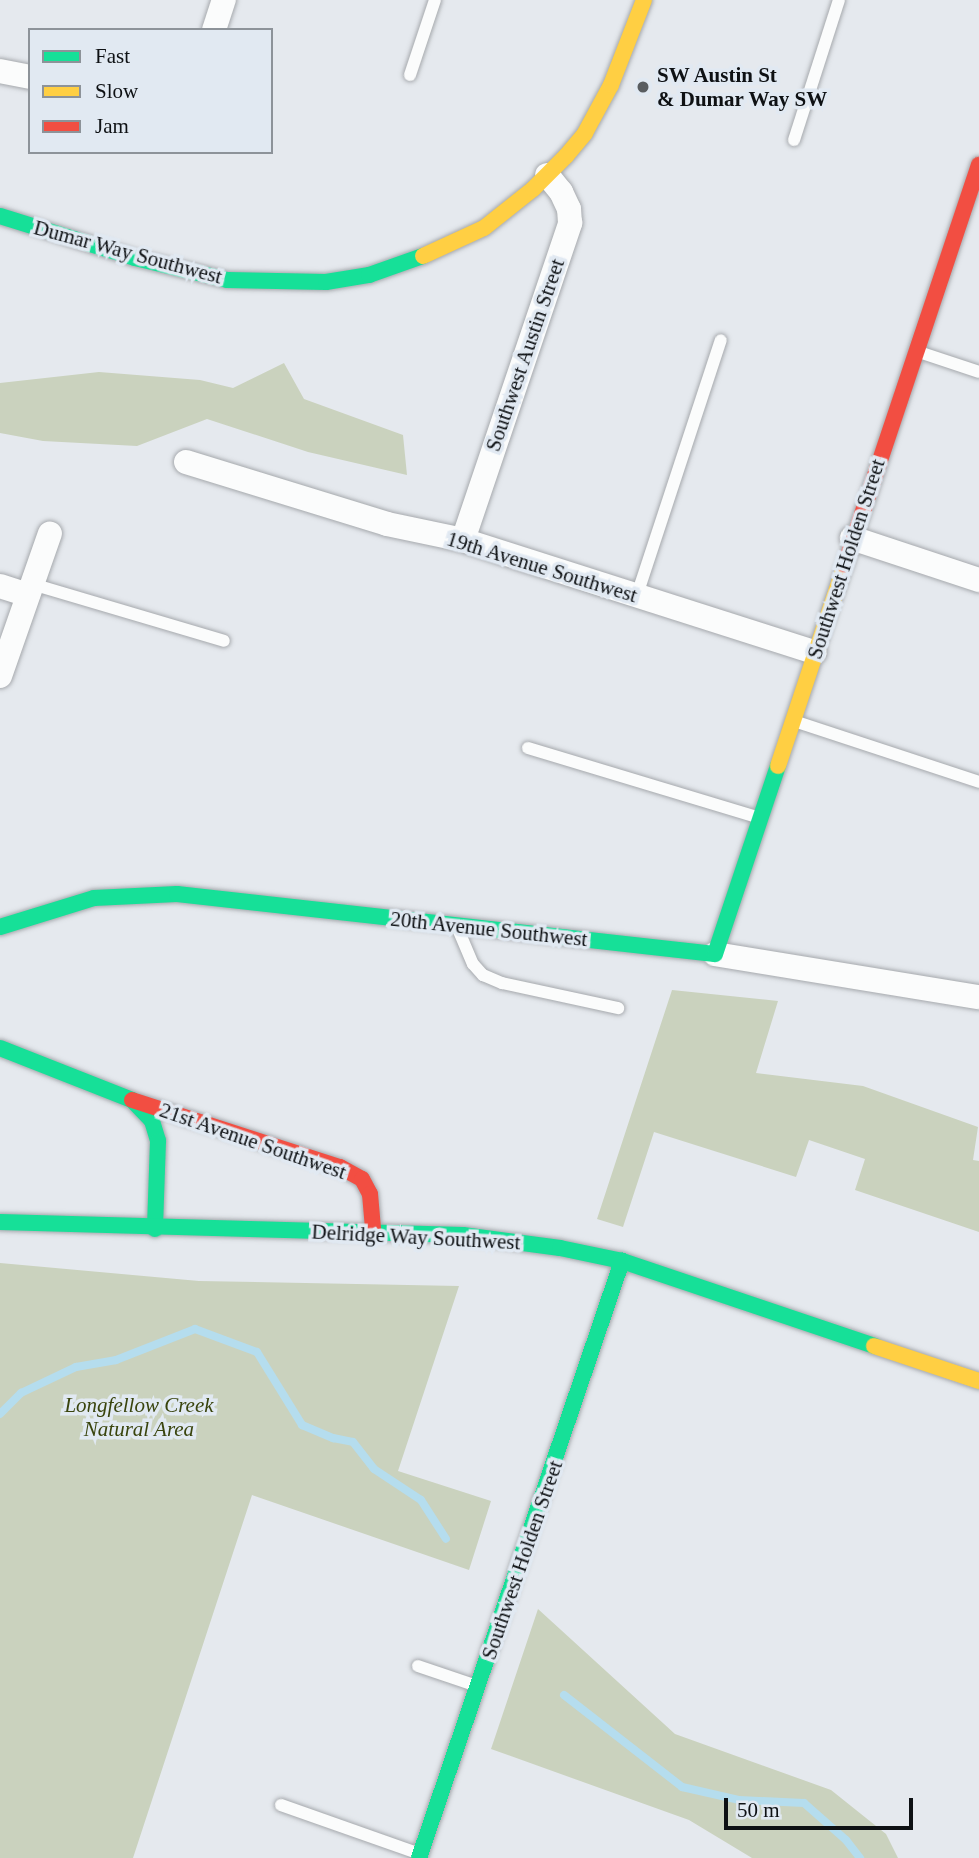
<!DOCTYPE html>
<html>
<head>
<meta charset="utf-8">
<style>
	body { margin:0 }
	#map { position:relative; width:979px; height:1858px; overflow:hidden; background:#e5e9ee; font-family:"Times New Roman",serif }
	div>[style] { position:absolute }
	.green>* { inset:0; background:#cad2be }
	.stream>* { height:8px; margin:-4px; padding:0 4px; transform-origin:4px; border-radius:4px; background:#b5ddee }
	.roads { filter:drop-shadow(0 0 2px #a6a9ad) drop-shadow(0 0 2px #a6a9ad) }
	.lane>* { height:12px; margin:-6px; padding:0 6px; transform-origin:6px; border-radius:6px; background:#fbfcfc }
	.street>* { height:24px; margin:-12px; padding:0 12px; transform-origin:12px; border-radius:12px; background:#fbfcfc }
	.fast>* { height:16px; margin:-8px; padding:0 8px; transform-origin:8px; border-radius:8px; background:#16e098 }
	.slow>* { height:16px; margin:-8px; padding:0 8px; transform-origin:8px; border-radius:8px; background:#ffcf43 }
	.jam>* { height:16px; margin:-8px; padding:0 8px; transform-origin:8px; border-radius:8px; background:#f24e42 }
	.dots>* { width:19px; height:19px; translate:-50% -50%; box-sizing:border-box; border:4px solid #e1e9f2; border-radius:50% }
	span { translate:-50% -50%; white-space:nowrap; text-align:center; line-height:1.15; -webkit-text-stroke:7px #e1e9f2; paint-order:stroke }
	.poi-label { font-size:21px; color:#0e1114; font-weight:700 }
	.left { translate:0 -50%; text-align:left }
	.street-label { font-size:21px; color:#0e1114 }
	.park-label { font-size:21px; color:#39440d; font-style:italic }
	.legend { position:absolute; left:28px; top:28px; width:245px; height:126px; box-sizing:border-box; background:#e1e9f2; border:2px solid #8d9399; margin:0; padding:9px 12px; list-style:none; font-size:21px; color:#0e1114 }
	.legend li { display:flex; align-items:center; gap:14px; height:35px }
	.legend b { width:35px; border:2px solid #8d9399 }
	.scale { position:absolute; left:724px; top:1798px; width:189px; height:32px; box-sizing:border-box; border:4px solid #0e1114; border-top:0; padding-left:9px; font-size:21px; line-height:24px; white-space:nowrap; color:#0e1114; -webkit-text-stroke:5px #e1e9f2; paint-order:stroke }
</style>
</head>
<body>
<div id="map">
	<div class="green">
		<i style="clip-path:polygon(284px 363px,304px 399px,403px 435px,407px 475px,308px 452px,207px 419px,137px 446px,43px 441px,0 433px,0 383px,99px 372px,200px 380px,233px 388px)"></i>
		<i style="clip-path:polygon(672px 990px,778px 1001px,756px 1073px,863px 1086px,978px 1127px,973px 1160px,979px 1161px,979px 1232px,855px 1190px,865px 1159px,809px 1140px,796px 1177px,654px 1132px,623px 1227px,597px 1219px)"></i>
		<i style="clip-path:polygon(0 1263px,199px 1281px,459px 1286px,398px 1471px,491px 1501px,469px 1570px,252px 1495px,133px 1858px,0 1858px)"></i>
		<i style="clip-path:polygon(538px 1609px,675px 1734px,831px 1790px,886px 1834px,898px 1858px,752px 1858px,689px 1820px,491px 1749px)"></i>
	</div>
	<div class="stream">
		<i style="left:0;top:1414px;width:30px;rotate:-45deg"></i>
		<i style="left:21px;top:1393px;width:61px;rotate:-25.3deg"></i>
		<i style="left:76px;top:1367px;width:41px;rotate:-9.9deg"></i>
		<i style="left:116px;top:1360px;width:85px;rotate:-21.4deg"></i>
		<i style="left:195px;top:1329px;width:66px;rotate:20.4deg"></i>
		<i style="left:257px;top:1352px;width:86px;rotate:58.3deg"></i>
		<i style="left:302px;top:1425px;width:34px;rotate:23deg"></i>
		<i style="left:333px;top:1438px;width:20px;rotate:11deg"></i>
		<i style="left:353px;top:1442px;width:34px;rotate:52deg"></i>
		<i style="left:374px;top:1469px;width:56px;rotate:33.4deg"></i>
		<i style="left:421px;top:1500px;width:46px;rotate:57.3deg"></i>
		<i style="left:564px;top:1695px;width:150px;rotate:37.9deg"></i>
		<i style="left:682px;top:1787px;width:58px;rotate:12.8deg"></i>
		<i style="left:739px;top:1800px;width:65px;rotate:2.6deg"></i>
		<i style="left:804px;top:1803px;width:56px;rotate:41.4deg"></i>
		<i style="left:846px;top:1840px;width:23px;rotate:52deg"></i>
	</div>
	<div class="roads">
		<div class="lane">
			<i style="left:410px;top:75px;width:79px;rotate:-71.6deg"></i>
			<i style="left:794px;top:140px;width:147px;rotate:-72.2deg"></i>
			<i style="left:919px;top:352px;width:63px;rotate:18.4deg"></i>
			<i style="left:32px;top:584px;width:200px;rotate:16.5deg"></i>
			<i style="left:637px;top:595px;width:268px;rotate:-71.8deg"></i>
			<i style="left:797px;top:722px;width:192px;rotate:18.2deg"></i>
			<i style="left:528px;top:748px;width:239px;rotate:16.8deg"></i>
			<i style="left:458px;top:929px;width:38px;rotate:67deg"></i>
			<i style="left:473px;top:964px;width:15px;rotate:48deg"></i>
			<i style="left:483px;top:975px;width:21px;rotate:23deg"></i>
			<i style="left:502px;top:983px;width:119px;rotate:12.2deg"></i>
			<i style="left:418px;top:1666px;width:59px;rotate:18.7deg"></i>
			<i style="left:281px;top:1805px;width:144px;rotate:19.4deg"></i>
		</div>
		<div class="street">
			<i style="left:214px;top:30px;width:32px;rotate:-72deg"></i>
			<i style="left:0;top:71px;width:31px;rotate:11deg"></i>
			<i style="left:186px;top:462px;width:210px;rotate:17.1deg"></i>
			<i style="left:387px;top:524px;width:78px;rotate:11.9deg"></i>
			<i style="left:463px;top:540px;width:369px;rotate:17.7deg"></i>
			<i style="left:852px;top:538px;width:134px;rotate:18.3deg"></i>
			<i style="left:463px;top:540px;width:335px;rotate:-71.3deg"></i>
			<i style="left:570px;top:223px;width:14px;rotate:-94deg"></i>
			<i style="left:569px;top:209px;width:19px;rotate:-115deg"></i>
			<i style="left:561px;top:192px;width:22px;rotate:-129deg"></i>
			<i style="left:0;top:586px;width:29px;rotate:18deg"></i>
			<i style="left:0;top:676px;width:151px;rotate:-70.7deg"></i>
			<i style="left:715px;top:954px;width:267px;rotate:9.3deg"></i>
		</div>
		<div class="fast">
			<i style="left:0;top:216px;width:141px;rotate:17.3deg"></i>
			<i style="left:135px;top:258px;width:95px;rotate:13.4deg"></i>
			<i style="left:227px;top:280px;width:99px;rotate:1.2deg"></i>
			<i style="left:326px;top:282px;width:44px;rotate:-9.2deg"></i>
			<i style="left:369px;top:275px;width:57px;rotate:-19.4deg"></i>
			<i style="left:0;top:927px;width:98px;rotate:-17.1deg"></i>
			<i style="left:94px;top:898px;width:83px;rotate:-2.8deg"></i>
			<i style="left:177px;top:894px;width:541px;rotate:6.36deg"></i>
			<i style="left:715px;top:954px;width:198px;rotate:-71.5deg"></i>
			<i style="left:0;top:1048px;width:142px;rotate:21.5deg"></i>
			<i style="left:132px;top:1100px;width:29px;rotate:46deg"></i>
			<i style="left:152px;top:1121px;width:21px;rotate:73deg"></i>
			<i style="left:158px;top:1141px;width:88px;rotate:92deg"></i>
			<i style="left:0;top:1222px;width:463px;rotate:1.6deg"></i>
			<i style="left:463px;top:1235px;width:98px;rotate:7.6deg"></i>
			<i style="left:560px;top:1248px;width:63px;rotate:11.8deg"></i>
			<i style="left:622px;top:1261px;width:266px;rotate:18.6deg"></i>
			<i style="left:419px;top:1858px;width:631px;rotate:-71.22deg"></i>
		</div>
		<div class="slow">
			<i style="left:423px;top:256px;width:67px;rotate:-24.7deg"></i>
			<i style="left:484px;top:228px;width:63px;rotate:-38.5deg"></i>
			<i style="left:533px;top:189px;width:47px;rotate:-45deg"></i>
			<i style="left:566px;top:156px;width:30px;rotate:-50deg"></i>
			<i style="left:585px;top:133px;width:55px;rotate:-61.6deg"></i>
			<i style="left:611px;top:85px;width:91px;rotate:-68.8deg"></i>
			<i style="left:778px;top:766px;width:212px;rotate:-71.6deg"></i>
			<i style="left:874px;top:1346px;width:111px;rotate:18.4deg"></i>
		</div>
		<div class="jam">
			<i style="left:845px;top:565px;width:422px;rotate:-71.5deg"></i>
			<i style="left:132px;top:1100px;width:219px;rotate:17.9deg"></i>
			<i style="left:340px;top:1167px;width:25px;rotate:29deg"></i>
			<i style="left:362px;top:1179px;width:17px;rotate:62deg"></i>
			<i style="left:370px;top:1194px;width:38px;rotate:85deg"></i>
		</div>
	</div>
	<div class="dots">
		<i style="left:643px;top:87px;background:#595d60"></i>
	</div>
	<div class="poi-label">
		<span class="left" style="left:657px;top:87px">SW Austin St<br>&amp; Dumar Way SW</span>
	</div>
	<div class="street-label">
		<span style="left:128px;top:252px;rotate:15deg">Dumar Way Southwest</span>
		<span style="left:525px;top:355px;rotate:-71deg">Southwest Austin Street</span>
		<span style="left:846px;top:559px;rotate:-72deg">Southwest Holden Street</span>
		<span style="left:542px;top:567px;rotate:17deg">19th Avenue Southwest</span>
		<span style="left:489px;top:929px;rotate:6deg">20th Avenue Southwest</span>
		<span style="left:253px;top:1141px;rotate:19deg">21st Avenue Southwest</span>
		<span style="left:416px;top:1237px;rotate:3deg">Delridge Way Southwest</span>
		<span style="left:522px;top:1560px;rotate:-71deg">Southwest Holden Street</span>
	</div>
	<div class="park-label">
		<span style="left:139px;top:1417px">Longfellow Creek<br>Natural Area</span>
	</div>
	<ul class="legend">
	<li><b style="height:9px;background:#16e098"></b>Fast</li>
	<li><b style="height:9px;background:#ffcf43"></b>Slow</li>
	<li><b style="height:9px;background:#f24e42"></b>Jam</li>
	</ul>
	<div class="scale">50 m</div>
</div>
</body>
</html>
